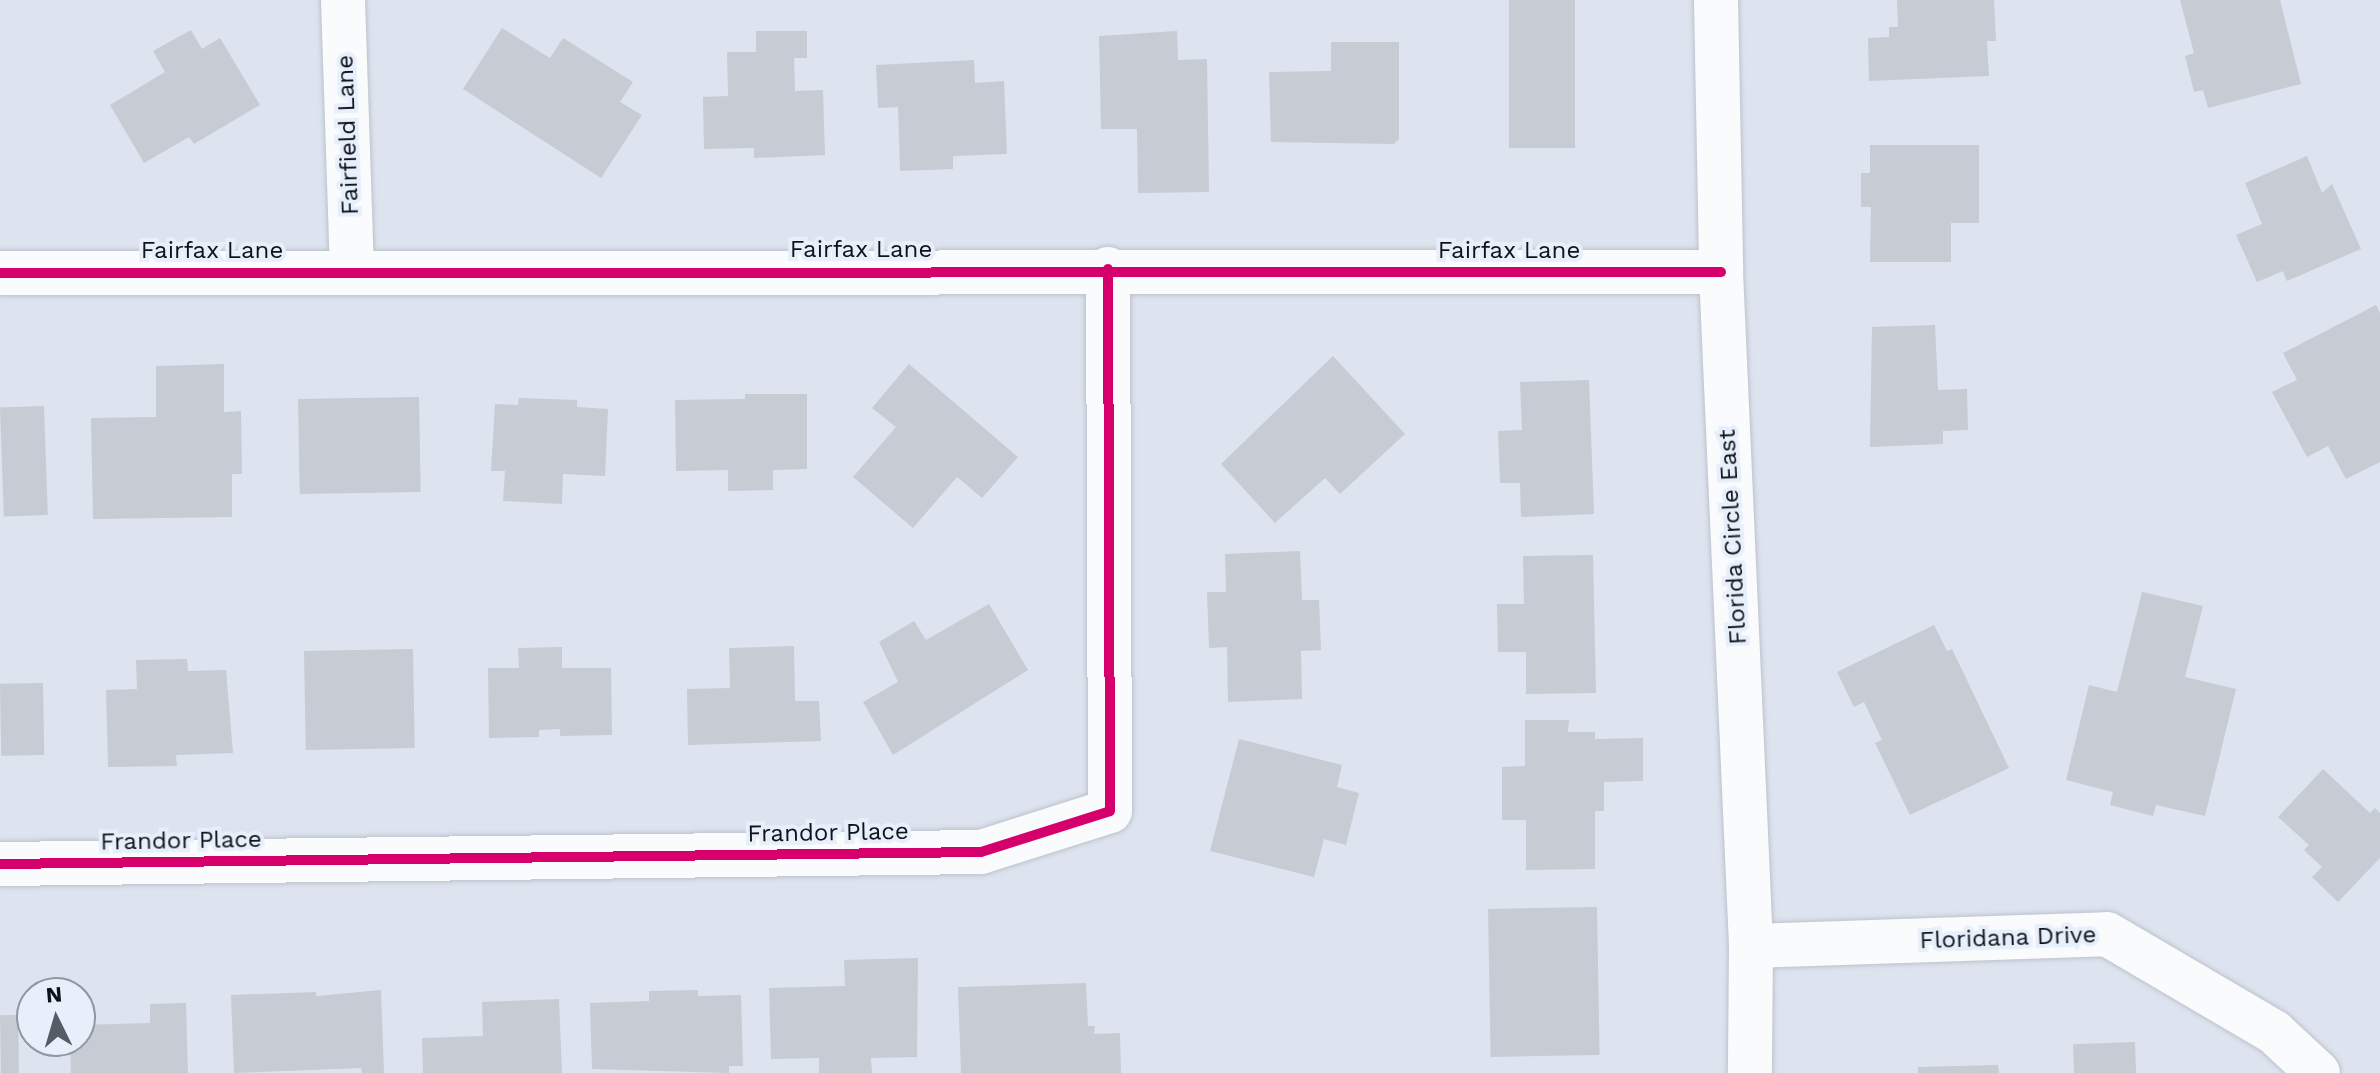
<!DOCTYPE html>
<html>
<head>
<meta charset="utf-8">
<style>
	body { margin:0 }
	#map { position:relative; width:2380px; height:1073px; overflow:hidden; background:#dde4ef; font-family:"Work Sans",sans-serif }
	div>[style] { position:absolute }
	.building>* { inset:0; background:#c6cbd4; transform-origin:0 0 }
	.roads { filter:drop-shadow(0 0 2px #bdc2cb) drop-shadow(0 0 2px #bdc2cb) }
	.street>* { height:44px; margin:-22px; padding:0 22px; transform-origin:22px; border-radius:22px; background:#fafbfd }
	.cycleway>* { height:10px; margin:-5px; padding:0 5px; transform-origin:5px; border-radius:5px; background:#d6006c }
	span { translate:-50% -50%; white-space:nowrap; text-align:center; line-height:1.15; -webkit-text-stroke:8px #e7effb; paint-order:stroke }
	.street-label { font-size:24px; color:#0e131a }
	.north { position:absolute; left:16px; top:977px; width:80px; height:80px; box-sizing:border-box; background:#e7effb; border:2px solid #9097a1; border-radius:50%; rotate:355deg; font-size:22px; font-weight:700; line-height:32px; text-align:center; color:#0e131a }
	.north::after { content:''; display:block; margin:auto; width:28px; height:36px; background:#565c65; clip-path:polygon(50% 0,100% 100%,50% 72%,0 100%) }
</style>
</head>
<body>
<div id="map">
	<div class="building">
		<i style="left:1509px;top:0;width:66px;height:148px"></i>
		<i style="clip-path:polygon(1897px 0,1994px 0,1996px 41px,1987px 41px,1989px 76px,1869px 81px,1868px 38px,1889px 37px,1889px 27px,1898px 27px)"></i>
		<i style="clip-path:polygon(2180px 0,2280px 0,2301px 84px,2208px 108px,2203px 90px,2194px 92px,2185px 56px,2194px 53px)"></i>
		<i style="clip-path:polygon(502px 28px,550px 58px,563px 38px,633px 82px,620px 102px,642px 115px,601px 178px,463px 89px)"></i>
		<i style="clip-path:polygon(191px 30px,202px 49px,220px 38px,260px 105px,194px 144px,189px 137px,144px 163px,110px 105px,165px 72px,153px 51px)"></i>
		<i style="clip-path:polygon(756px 31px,807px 31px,807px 58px,794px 58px,795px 91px,823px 90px,825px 155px,754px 158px,754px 148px,704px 149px,703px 97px,728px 96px,727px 52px,756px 52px)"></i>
		<i style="clip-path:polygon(1177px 31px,1178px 60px,1207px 59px,1209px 192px,1138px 193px,1137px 129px,1101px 129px,1099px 36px)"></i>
		<i style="clip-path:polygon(1331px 42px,1399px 42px,1399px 139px,1394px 144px,1271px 142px,1269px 72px,1331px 71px)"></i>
		<i style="clip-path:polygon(974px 60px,975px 83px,1004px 81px,1007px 154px,953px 156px,953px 169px,900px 171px,898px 107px,878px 108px,876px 65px)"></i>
		<i style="clip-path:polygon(1870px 145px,1979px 145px,1979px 223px,1951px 223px,1951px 262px,1870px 262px,1871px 207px,1861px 207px,1861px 173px,1870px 173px)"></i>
		<i style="clip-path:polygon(2307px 156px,2322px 193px,2332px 184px,2361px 249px,2287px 281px,2283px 271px,2257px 282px,2236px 235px,2262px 224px,2245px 183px)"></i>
		<i style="clip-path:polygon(2376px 305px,2380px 313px,2380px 462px,2346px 479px,2328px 446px,2307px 457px,2272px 392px,2297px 380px,2283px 353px)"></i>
		<i style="clip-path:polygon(1935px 325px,1938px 390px,1967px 389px,1968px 430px,1943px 431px,1943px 444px,1870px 447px,1872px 327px)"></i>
		<i style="clip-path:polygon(1333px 356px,1405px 434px,1340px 494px,1325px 478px,1275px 523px,1221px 464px)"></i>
		<i style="clip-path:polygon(224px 364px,224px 412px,241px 411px,242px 474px,232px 474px,232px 517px,93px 519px,91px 418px,156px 417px,156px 366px)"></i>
		<i style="clip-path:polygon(909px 364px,1018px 457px,982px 498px,957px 477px,913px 528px,853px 477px,896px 427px,872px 408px)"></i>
		<i style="clip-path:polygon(1589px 380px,1594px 514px,1521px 517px,1520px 483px,1500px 483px,1498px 431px,1522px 430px,1520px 382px)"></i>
		<i style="clip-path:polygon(745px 394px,807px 394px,807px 469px,773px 470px,773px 490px,728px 491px,728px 470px,676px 471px,675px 400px,745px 399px)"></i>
		<i style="left:419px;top:397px;width:95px;height:121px;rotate:89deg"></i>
		<i style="clip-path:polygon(519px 398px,577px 400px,577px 407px,608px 409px,605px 476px,563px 474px,562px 504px,503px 501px,505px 471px,491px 471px,495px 404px,518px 405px)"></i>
		<i style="left:44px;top:406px;width:109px;height:44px;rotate:88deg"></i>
		<i style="clip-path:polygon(1300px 551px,1302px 600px,1319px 600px,1321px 650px,1301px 651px,1302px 699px,1228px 702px,1227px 647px,1209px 648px,1207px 592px,1226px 592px,1225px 554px)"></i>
		<i style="clip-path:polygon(1593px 555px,1596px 693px,1526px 694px,1526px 652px,1498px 652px,1497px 604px,1524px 604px,1523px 556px)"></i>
		<i style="clip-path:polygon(2142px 592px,2203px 606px,2185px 677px,2236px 689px,2205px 816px,2156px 805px,2153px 816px,2110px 805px,2113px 792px,2066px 780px,2089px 685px,2117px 692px)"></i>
		<i style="clip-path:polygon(989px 604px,1028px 670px,893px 755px,863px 702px,898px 682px,879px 642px,914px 621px,926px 640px)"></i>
		<i style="clip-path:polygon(1934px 625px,1947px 651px,1952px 649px,2009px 768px,1910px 815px,1875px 743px,1882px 740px,1864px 702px,1854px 707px,1837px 672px)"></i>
		<i style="clip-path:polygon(794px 646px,795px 701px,819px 701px,821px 741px,688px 745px,687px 689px,730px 688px,729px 648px)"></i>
		<i style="clip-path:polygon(562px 647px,562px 668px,611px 668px,612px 735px,560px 736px,560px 729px,539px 730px,539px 737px,489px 738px,488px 668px,519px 668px,518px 648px)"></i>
		<i style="left:413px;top:649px;width:99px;height:109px;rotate:89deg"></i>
		<i style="clip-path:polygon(187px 659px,188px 671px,226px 670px,233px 753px,176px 755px,177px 766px,108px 767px,106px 690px,137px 689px,136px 660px)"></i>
		<i style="left:43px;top:683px;width:72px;height:43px;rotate:89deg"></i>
		<i style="clip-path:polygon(1525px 720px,1569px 720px,1568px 732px,1595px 732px,1595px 739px,1643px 738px,1643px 781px,1604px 782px,1604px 811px,1595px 811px,1595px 869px,1526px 870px,1526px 820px,1502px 820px,1502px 767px,1525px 766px)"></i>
		<i style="clip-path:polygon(1239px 739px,1342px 765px,1337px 787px,1359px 793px,1346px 845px,1324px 839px,1314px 877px,1210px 851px)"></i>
		<i style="clip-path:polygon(2323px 769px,2370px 813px,2375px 808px,2380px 813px,2380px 858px,2338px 902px,2312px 877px,2322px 867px,2304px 850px,2309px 845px,2278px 817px)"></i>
		<i style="left:1597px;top:907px;width:148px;height:109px;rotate:89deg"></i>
		<i style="clip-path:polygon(918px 958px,917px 1057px,871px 1058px,872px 1073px,819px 1073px,819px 1058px,771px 1059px,769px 988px,845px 986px,844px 960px)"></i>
		<i style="clip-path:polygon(1086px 983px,1088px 1026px,1095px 1026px,1094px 1034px,1120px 1033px,1121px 1073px,961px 1073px,958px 987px)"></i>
		<i style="clip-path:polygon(381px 990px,384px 1073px,362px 1073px,361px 1068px,234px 1073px,231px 995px,316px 992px,316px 996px)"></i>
		<i style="clip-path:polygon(698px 990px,698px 996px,741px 995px,743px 1066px,729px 1066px,729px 1073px,592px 1069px,590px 1003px,649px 1001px,649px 991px)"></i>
		<i style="clip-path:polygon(559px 999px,562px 1073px,423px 1073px,422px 1038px,483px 1036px,482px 1002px)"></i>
		<i style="clip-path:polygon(186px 1003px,188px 1073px,71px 1073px,70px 1041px,80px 1041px,80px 1025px,150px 1023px,150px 1004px)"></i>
		<i style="left:18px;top:1015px;width:58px;height:18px;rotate:89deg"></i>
		<i style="left:2135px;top:1042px;width:31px;height:62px;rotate:88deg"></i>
		<i style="clip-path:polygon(1998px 1065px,1999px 1073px,1918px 1073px,1918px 1067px)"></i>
	</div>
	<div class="roads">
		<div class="street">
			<i style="left:343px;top:0;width:270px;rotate:88.1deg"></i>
			<i style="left:1716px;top:0;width:272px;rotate:88.9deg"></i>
			<i style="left:1721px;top:272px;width:675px;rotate:87.45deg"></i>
			<i style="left:1751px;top:946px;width:127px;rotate:90.5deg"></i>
			<i style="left:0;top:273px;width:1721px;rotate:-0.03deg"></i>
			<i style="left:0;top:864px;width:981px;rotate:-0.7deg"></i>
			<i style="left:981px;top:852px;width:135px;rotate:-17.6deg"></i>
			<i style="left:1110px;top:811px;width:542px;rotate:-90.21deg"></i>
			<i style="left:1751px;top:946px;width:356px;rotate:-1.9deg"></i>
			<i style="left:2107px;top:934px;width:194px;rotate:30.4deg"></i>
			<i style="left:2274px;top:1032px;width:60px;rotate:43deg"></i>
		</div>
	</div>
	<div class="cycleway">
		<i style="left:0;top:273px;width:1721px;rotate:-0.03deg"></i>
		<i style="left:0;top:864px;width:981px;rotate:-0.7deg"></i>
		<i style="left:981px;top:852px;width:135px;rotate:-17.6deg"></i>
		<i style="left:1110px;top:811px;width:542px;rotate:-90.21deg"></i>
	</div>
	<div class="street-label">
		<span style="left:348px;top:135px;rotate:-92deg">Fairfield Lane</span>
		<span style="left:861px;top:250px">Fairfax Lane</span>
		<span style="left:212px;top:251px">Fairfax Lane</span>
		<span style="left:1509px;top:251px">Fairfax Lane</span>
		<span style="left:1733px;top:537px;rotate:-93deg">Florida Circle East</span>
		<span style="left:828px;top:833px;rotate:-1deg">Frandor Place</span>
		<span style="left:181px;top:841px;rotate:-1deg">Frandor Place</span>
		<span style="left:2008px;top:938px;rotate:-2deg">Floridana Drive</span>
	</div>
	<div class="north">N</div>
</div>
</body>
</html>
